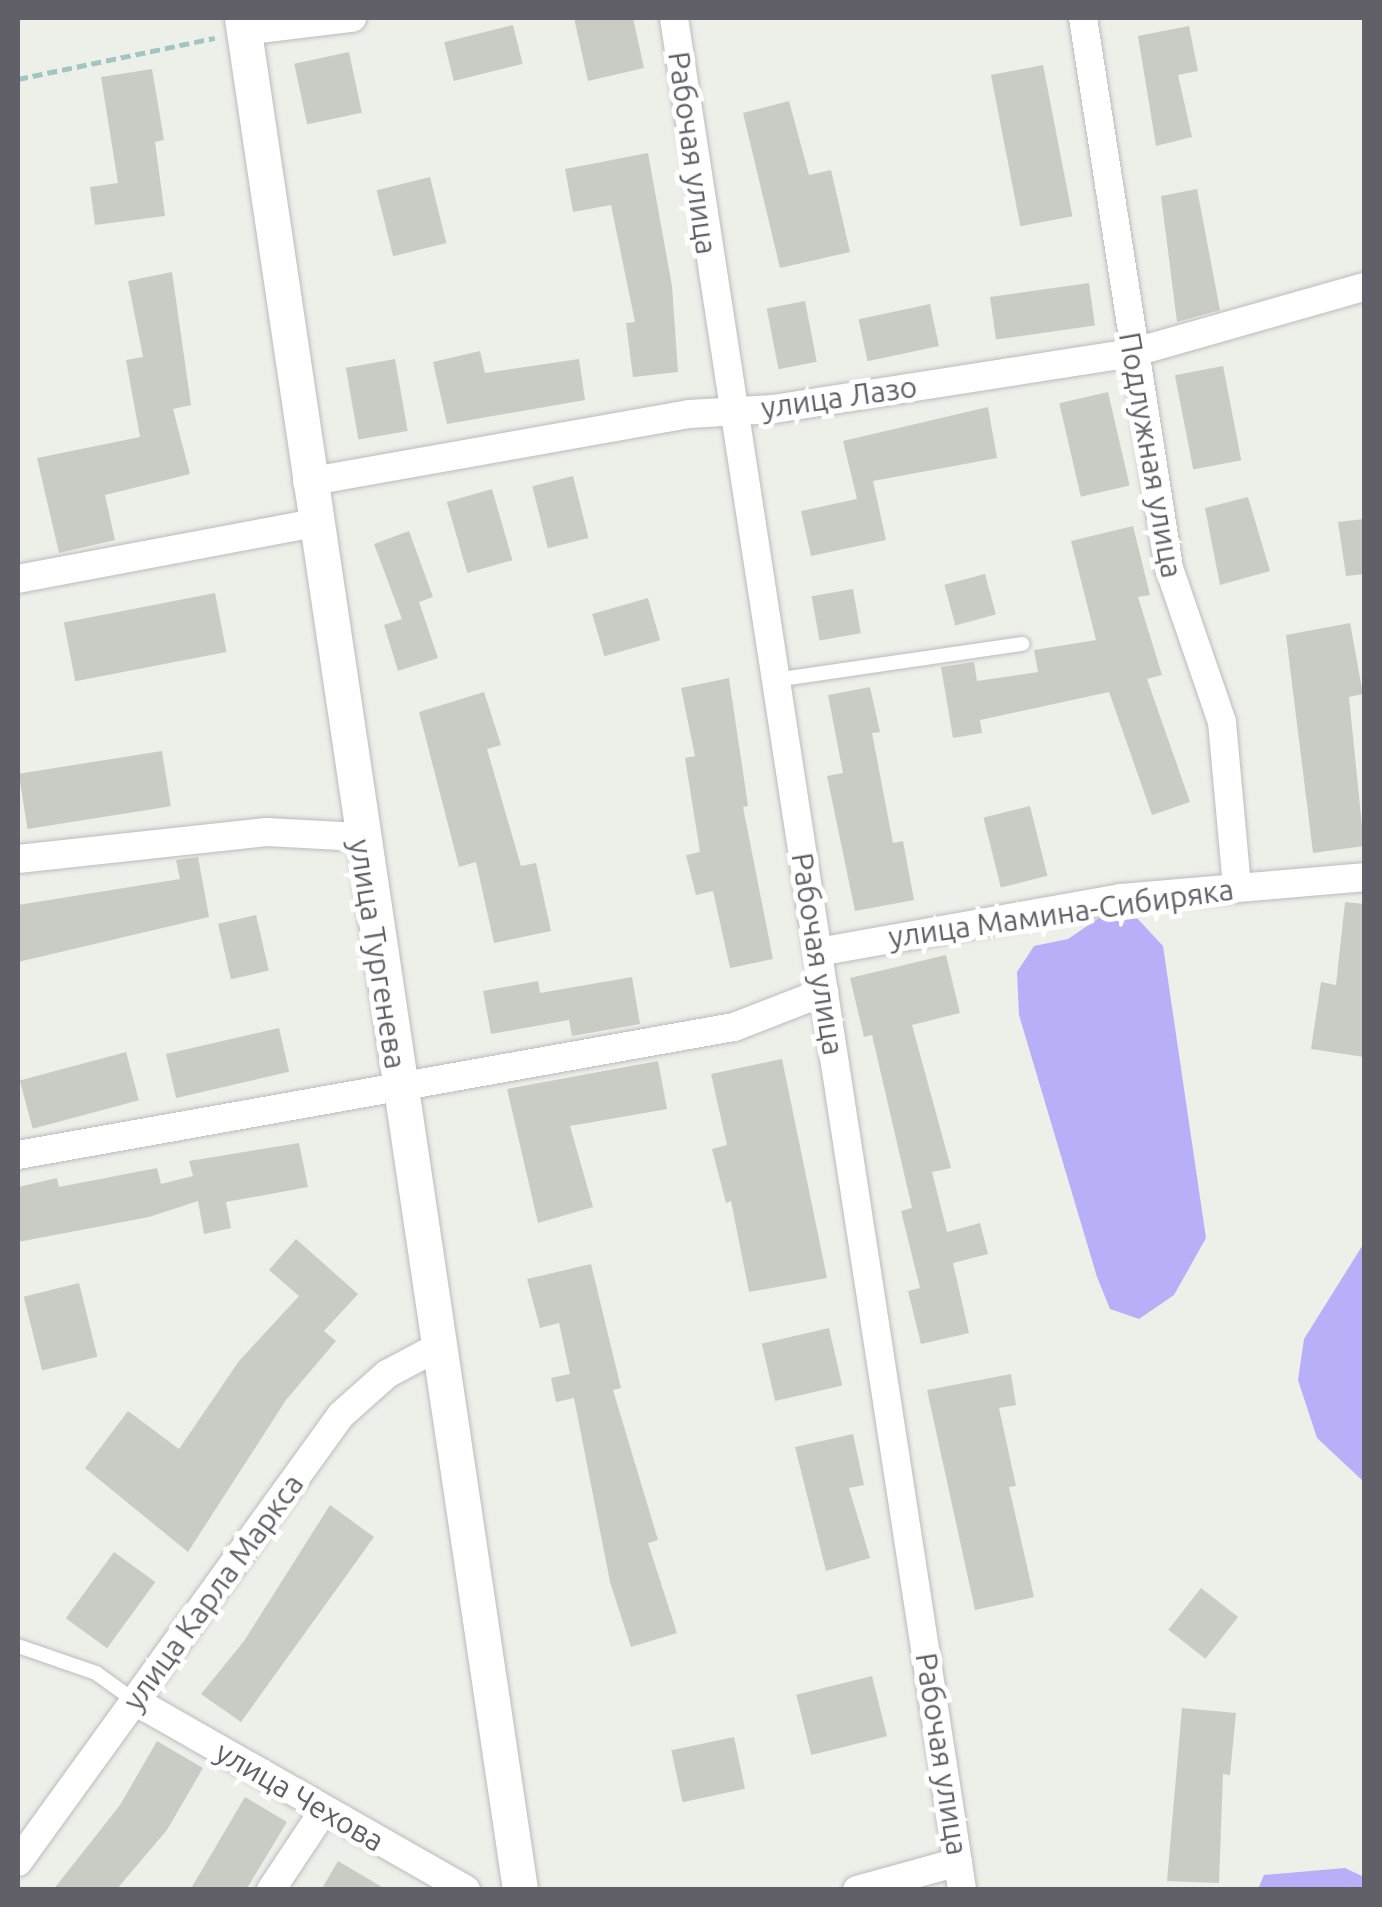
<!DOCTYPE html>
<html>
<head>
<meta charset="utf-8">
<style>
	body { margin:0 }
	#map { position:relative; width:1382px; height:1907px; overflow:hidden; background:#edf0e8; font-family:Ubuntu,sans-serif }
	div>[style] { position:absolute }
	.water>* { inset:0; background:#b8aff9 }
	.building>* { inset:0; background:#c9ccc4; transform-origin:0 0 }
	.path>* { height:5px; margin-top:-2.5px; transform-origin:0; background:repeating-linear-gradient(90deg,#a1c5c5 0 10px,transparent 0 15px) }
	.roads { filter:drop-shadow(0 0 2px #bcbac0) drop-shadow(0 0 2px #bcbac0) }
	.service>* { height:14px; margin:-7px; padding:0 7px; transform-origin:7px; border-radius:7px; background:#fff }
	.minor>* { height:28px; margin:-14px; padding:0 14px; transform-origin:14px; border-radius:14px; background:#fff }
	.tertiary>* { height:35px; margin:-17.5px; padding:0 17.5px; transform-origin:17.5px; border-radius:17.5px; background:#fff }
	span { translate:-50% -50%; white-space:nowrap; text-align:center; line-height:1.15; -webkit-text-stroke:10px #fff; paint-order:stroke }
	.street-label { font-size:30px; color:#615f67 }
	.frame { position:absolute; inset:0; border:20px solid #615f67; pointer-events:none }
</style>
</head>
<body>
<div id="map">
	<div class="water">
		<i style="clip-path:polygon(1135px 916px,1163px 946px,1206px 1238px,1174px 1295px,1139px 1319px,1110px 1309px,1097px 1277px,1019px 1015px,1017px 972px,1034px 946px,1068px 939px,1099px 918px)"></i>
		<i style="clip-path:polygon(1364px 1243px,1364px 1482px,1317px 1438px,1298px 1380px,1304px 1339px)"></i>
		<i style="clip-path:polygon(1345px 1868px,1364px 1877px,1364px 1889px,1258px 1889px,1264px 1875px)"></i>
	</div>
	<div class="building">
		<i style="clip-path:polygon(574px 18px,633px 18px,644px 68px,588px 81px)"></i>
		<i style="left:513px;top:25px;width:40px;height:71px;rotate:76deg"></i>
		<i style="clip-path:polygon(1189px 26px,1198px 71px,1178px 75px,1192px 137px,1156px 146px,1138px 36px)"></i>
		<i style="left:349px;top:52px;width:62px;height:56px;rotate:78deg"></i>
		<i style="left:1043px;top:65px;width:154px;height:53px;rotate:79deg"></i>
		<i style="clip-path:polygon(152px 69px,164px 140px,155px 142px,165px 216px,95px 225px,90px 187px,118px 183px,101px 77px)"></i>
		<i style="clip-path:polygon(789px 101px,809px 175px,831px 170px,850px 252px,780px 268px,743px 113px)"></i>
		<i style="clip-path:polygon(648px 153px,672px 286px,678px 372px,633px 377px,626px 323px,635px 322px,611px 205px,573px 212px,565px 169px)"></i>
		<i style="left:430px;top:177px;width:68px;height:55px;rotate:76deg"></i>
		<i style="clip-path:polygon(1197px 189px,1220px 310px,1177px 322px,1161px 196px)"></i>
		<i style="clip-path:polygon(172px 272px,191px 405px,173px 409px,190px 474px,105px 495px,115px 540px,59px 553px,37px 458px,140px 437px,126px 360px,143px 357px,128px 281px)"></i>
		<i style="left:1089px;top:283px;width:43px;height:100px;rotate:82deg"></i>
		<i style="left:805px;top:301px;width:62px;height:39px;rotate:79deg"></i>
		<i style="left:930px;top:304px;width:43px;height:73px;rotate:78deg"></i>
		<i style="clip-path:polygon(480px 351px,485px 373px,579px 359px,585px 400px,447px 424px,433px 362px)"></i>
		<i style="left:395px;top:359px;width:73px;height:50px;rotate:80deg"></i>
		<i style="left:1223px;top:366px;width:96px;height:49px;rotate:79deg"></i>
		<i style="left:1108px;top:392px;width:96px;height:50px;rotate:77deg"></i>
		<i style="clip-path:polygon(988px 407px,997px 458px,873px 481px,886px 540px,811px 556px,801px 511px,857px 499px,843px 441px)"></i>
		<i style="left:573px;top:476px;width:64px;height:42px;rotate:76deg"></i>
		<i style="left:492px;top:489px;width:74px;height:47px;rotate:74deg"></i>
		<i style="clip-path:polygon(1248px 497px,1270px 571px,1220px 585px,1205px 508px)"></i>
		<i style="clip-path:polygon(1364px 519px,1364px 574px,1346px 576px,1338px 522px)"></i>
		<i style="clip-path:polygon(1133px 526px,1150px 595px,1138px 597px,1162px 675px,1147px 679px,1190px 802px,1152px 815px,1109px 692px,980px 720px,982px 733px,953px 738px,941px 667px,974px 662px,977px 681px,1038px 672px,1034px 650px,1096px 640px,1071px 541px)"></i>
		<i style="clip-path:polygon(409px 531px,433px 597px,419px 602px,438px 658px,398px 671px,384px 625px,402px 619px,374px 544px)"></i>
		<i style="left:985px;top:574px;width:42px;height:42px;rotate:75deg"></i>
		<i style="left:853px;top:589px;width:45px;height:42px;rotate:80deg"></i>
		<i style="left:215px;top:593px;width:60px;height:154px;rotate:79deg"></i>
		<i style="left:648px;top:598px;width:44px;height:58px;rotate:74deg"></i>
		<i style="clip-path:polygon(1350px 623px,1363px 694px,1349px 697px,1364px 846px,1313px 853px,1286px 635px)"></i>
		<i style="clip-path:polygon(729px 678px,748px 806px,743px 807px,773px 959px,730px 968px,713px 891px,696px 895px,686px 855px,700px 852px,685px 758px,695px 756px,681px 688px)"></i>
		<i style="clip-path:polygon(870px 687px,880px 732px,872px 733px,893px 843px,903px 841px,914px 900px,855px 911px,827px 776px,843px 773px,828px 695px)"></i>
		<i style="clip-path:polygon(484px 692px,501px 745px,487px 749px,521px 866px,536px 863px,551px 931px,494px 943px,476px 862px,459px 867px,419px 712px)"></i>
		<i style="left:162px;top:751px;width:56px;height:145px;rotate:81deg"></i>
		<i style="left:1030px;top:806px;width:72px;height:48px;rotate:76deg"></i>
		<i style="clip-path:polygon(198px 857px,209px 917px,18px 962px,18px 905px,180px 879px,176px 860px)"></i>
		<i style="clip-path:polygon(1345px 902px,1364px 904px,1364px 1057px,1311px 1049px,1321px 982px,1336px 985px)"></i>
		<i style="left:256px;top:915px;width:57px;height:39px;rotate:77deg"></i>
		<i style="clip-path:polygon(946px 955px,960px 1013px,912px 1025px,951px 1168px,932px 1172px,947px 1232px,980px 1223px,988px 1254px,953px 1263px,969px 1333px,921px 1344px,908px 1291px,920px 1288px,901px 1211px,912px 1208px,872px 1035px,864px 1037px,850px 978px)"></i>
		<i style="clip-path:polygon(632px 977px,640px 1024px,572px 1036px,569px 1020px,491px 1034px,483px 991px,538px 981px,540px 993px)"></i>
		<i style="left:279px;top:1028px;width:45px;height:116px;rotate:77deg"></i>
		<i style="left:126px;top:1052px;width:50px;height:110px;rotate:75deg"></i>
		<i style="clip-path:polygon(782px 1059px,827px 1278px,749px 1292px,731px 1201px,726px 1203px,712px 1149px,727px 1145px,711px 1074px)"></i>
		<i style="clip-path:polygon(658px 1061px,667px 1109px,570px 1126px,593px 1207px,538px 1223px,507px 1089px)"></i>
		<i style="clip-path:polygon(299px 1143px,308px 1187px,226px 1202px,231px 1228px,204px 1234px,198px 1201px,149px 1217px,18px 1242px,18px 1187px,57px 1178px,59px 1187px,157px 1168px,161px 1184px,193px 1176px,189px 1161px)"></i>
		<i style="clip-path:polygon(296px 1239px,358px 1294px,324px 1331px,336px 1341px,286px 1400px,188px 1552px,85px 1468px,128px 1411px,179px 1449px,239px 1361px,299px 1296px,269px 1270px)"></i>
		<i style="clip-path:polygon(591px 1264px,621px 1388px,613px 1390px,658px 1540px,648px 1543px,677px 1633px,631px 1647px,610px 1582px,574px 1398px,556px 1402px,551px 1378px,570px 1374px,559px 1323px,540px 1328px,527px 1279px)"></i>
		<i style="left:79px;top:1283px;width:76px;height:57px;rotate:76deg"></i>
		<i style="left:829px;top:1328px;width:59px;height:69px;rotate:77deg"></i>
		<i style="clip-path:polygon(1011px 1374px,1016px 1405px,999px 1408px,1016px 1486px,1009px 1487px,1034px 1597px,975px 1610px,927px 1390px)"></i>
		<i style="clip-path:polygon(853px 1434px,864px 1485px,849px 1488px,870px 1558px,826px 1571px,795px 1447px)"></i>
		<i style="clip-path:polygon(330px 1505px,374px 1537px,241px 1722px,201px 1694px,244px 1641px)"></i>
		<i style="left:114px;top:1552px;width:51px;height:82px;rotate:36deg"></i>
		<i style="left:1201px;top:1588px;width:47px;height:53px;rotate:38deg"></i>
		<i style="left:872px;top:1676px;width:62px;height:78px;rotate:76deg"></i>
		<i style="clip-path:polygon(1182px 1708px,1236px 1713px,1230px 1775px,1223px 1774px,1219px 1883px,1167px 1881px)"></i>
		<i style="left:734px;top:1737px;width:53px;height:64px;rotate:78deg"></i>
		<i style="clip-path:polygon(157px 1741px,203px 1768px,167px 1830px,116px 1890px,53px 1890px,120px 1805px)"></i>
		<i style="clip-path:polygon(245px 1797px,287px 1822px,246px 1890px,190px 1890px)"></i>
		<i style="clip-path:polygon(338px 1861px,387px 1890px,321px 1890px)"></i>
	</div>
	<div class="path">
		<i style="left:18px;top:79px;width:201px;rotate:-11.8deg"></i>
	</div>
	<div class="roads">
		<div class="service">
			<i style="left:775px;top:680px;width:250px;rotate:-8.3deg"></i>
			<i style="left:18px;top:1646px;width:83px;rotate:19.1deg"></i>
			<i style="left:96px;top:1673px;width:48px;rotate:35.7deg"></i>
		</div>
		<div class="minor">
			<i style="left:674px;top:18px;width:1894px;rotate:81.25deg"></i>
			<i style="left:1083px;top:18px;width:557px;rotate:81.11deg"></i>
			<i style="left:1169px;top:568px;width:163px;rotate:71deg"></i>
			<i style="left:1222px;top:722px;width:165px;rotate:84.8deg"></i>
			<i style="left:244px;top:31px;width:109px;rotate:-6.9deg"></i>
			<i style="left:307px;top:482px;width:388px;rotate:-10.1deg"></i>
			<i style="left:689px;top:414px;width:85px;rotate:-3.4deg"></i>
			<i style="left:774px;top:409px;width:362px;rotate:-8.9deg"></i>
			<i style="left:1132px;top:353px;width:241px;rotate:-15.9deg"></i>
			<i style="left:18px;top:579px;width:300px;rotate:-10.7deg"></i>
			<i style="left:18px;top:859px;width:250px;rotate:-6.2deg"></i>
			<i style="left:267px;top:832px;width:93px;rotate:3.1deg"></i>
			<i style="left:818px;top:952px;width:308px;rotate:-10.1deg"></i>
			<i style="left:1121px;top:898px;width:244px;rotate:-4.9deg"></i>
			<i style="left:18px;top:1155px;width:727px;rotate:-10.14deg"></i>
			<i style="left:734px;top:1027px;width:97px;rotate:-21.3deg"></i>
			<i style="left:135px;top:1701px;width:381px;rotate:29.7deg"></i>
			<i style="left:18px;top:1862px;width:551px;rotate:-54.15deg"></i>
			<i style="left:341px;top:1415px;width:62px;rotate:-41.7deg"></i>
			<i style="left:387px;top:1374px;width:53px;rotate:-28deg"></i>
			<i style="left:271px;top:1890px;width:96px;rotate:-56.5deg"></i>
			<i style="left:857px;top:1890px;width:105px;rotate:-15.5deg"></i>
		</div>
		<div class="tertiary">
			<i style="left:242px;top:18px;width:1893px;rotate:81.55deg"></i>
		</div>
	</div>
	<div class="street-label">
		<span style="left:693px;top:153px;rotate:82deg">Рабочая улица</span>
		<span style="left:839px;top:397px;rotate:-8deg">улица Лазо</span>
		<span style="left:1151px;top:455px;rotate:80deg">Подлужная улица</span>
		<span style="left:1061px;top:913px;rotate:-8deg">улица Мамина-Сибиряка</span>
		<span style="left:378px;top:954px;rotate:81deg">улица Тургенева</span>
		<span style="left:818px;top:954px;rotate:81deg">Рабочая улица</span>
		<span style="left:213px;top:1592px;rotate:-54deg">улица Карла Маркса</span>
		<span style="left:942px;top:1754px;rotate:81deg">Рабочая улица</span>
		<span style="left:300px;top:1796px;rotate:30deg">улица Чехова</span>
	</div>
	<div class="frame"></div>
</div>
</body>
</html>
